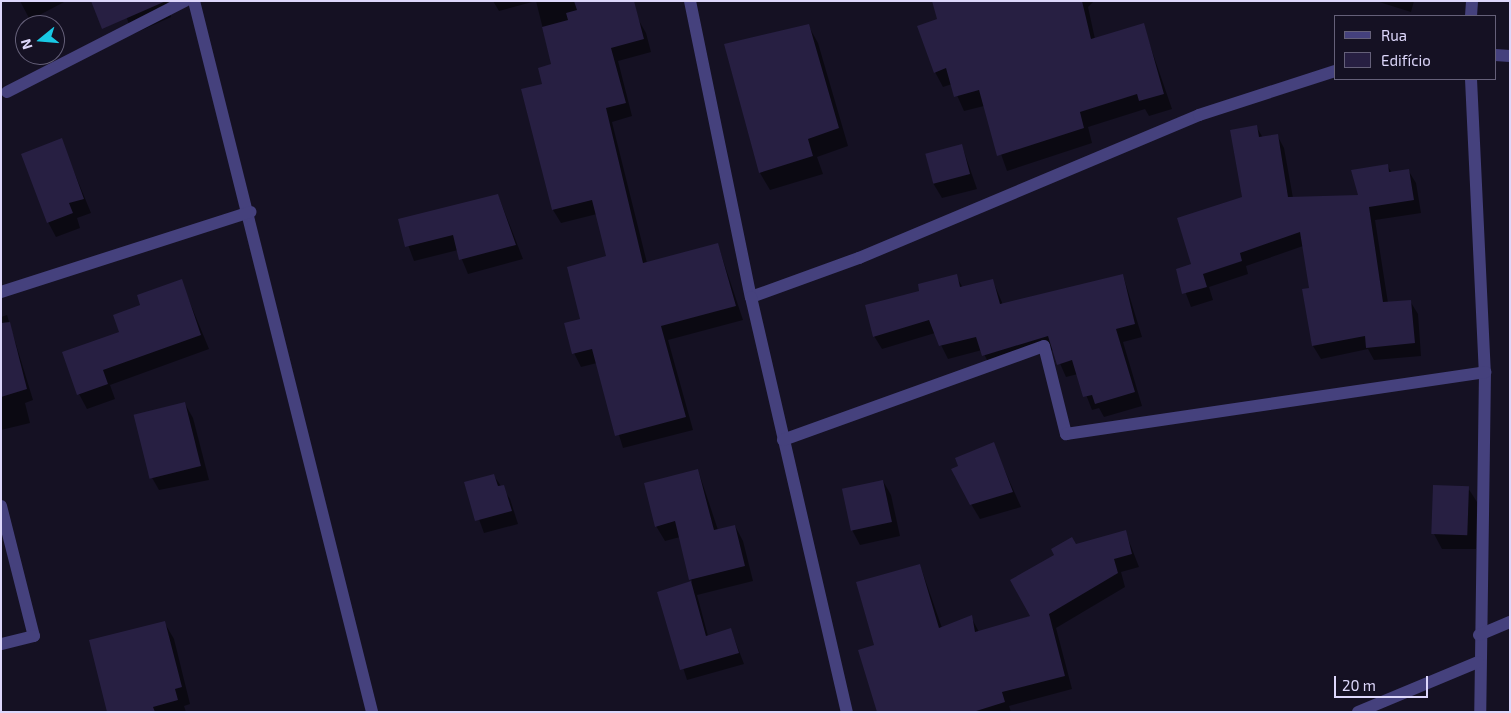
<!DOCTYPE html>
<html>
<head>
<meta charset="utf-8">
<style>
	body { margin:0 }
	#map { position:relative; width:1511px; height:713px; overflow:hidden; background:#151123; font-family:"Exo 2",sans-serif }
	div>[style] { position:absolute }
	.shadow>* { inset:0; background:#0007 }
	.building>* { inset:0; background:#271f42; transform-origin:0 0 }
	.minor>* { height:12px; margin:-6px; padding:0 6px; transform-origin:6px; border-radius:6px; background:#45417d }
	span { translate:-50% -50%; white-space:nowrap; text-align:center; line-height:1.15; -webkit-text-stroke:4.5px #151123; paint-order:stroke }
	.frame { position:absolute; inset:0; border:2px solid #ddd7fb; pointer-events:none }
	.legend { position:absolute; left:1334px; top:15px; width:162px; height:65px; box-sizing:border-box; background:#151123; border:1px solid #656079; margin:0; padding:6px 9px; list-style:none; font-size:15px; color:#ddd7fb }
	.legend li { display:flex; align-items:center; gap:10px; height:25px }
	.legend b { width:25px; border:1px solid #656079 }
	.north { position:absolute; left:15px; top:15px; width:50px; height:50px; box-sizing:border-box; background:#151123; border:1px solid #656079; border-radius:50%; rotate:253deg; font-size:14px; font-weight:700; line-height:20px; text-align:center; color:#ddd7fb }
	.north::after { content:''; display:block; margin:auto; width:18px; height:22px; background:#19c9e5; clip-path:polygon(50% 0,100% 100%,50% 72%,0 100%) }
	.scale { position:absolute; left:1334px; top:676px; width:94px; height:22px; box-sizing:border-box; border:2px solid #ddd7fb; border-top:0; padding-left:6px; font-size:15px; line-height:18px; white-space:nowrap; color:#ddd7fb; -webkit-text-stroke:4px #151123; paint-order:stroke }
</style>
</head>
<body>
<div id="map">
	<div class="shadow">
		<i style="clip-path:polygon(20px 1px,66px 1px,30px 20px)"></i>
		<i style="clip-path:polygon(120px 1px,167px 1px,171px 17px,133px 34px)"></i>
		<i style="clip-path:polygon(493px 1px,578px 1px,638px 19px,646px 33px,651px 52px,618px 61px,632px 116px,612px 122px,647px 263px,718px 245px,743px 320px,668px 340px,693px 430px,623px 448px,597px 363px,581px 367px,574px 353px,582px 319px,608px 257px,597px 214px,561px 223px,553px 210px,523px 90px,544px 85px,552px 65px,536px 1px,499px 11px)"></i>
		<i style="clip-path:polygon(933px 1px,1094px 1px,1088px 7px,1095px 39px,1143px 25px,1172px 109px,1149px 116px,1145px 109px,1088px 127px,1092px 143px,1007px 171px,984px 106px,964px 111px,952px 84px,943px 87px,935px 72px,938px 20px)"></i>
		<i style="clip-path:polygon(1376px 1px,1414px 1px,1411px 12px)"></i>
		<i style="clip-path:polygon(808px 25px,818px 43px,848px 146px,817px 157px,823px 174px,770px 190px,760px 173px)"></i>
		<i style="clip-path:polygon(1256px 126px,1263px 138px,1277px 135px,1284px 148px,1293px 198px,1360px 196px,1387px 165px,1392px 173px,1408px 170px,1416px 183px,1421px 213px,1375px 220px,1388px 303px,1410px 301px,1418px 314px,1421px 356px,1374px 360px,1368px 349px,1321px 359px,1313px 346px,1303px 290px,1311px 289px,1303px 246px,1246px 266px,1248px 274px,1209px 287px,1213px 300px,1191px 307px,1177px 270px,1193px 265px,1243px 198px)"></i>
		<i style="clip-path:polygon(61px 140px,91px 213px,77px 218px,80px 228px,56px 237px,48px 222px)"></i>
		<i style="clip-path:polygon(962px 146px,977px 189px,942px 198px,933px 183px)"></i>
		<i style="clip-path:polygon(498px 195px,523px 259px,468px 274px,458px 250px,414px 261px,399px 220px)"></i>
		<i style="clip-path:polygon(1123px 275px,1142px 337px,1123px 342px,1142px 406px,1104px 417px,1099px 408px,1092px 410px,1078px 374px,1066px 377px,1054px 350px,991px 368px,982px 350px,948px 359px,935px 333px,882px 349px,874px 336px,921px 292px,956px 276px,963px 288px,993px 281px,1003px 305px)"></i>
		<i style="clip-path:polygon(181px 281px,209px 349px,110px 385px,115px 399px,87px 409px,79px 394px,120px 333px,142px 306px)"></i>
		<i style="clip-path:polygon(7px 315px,33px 400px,25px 403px,30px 423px,1px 430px,1px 317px)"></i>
		<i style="clip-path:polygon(185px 404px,193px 418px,209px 480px,159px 490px,151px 476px)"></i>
		<i style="clip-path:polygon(993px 444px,1021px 507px,980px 519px,971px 504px)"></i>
		<i style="clip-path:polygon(698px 470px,718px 530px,735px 526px,743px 541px,753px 581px,697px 595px,708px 636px,731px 630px,744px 664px,687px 680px,659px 592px,692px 582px,680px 537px,665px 541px,656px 526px)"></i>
		<i style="clip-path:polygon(494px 476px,510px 499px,518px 524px,484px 533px,466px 483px)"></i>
		<i style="clip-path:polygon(883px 481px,891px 495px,900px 536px,860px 545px,852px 530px,844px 489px)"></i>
		<i style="clip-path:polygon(1468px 488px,1477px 502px,1476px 549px,1442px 549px,1434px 534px)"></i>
		<i style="clip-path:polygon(1125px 531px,1139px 567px,1121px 572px,1125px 587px,1056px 628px,1072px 689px,1009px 706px,1011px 712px,897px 712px,875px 646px,920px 565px,942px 628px,971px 617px,979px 632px,1031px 616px,1076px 545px)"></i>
		<i style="clip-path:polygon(164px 622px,174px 639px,190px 704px,184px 706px,186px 712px,108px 712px)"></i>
	</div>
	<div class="building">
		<i style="clip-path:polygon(91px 1px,166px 1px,102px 29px)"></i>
		<i style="clip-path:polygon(574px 1px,634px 1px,644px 39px,611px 48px,626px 103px,606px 108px,643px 263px,718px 243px,736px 306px,661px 326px,686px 417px,615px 436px,592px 349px,572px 354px,564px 323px,580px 319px,567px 267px,606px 256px,592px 200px,552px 210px,521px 89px,542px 84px,538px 68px,551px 64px,542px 27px,568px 20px,566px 13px,577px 10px)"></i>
		<i style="clip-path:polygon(932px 1px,1082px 1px,1091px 39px,1144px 23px,1164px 94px,1139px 101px,1137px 94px,1080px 112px,1084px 128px,997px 156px,979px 90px,954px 97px,946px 68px,934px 73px,917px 26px,937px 19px)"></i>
		<i style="clip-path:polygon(809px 24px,839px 128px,808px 139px,813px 156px,759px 173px,724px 44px)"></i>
		<i style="clip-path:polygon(1257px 125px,1259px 137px,1278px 134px,1288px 197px,1358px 195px,1351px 170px,1388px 164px,1389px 172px,1409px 169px,1414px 200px,1369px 207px,1383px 302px,1411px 300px,1415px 343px,1366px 348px,1365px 336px,1312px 346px,1302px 289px,1309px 288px,1300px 232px,1240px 253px,1242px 261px,1203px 274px,1207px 287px,1182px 294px,1176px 269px,1191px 264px,1177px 218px,1242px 197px,1230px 130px)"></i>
		<i style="clip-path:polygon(62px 138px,84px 199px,69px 203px,73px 213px,47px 223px,21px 154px)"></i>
		<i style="left:962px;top:144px;width:31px;height:38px;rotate:75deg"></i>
		<i style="clip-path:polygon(498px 194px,516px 245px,459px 260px,453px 235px,405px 247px,398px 219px)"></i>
		<i style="clip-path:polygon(957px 274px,960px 287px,993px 279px,1000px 304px,1123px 274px,1135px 324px,1116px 329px,1135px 392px,1095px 404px,1092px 395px,1083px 397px,1072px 360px,1057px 365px,1048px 336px,982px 356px,976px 337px,939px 346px,929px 320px,873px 337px,865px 305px,919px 291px,918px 284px)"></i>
		<i style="clip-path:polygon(182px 279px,201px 335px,103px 370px,108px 384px,77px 395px,62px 352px,119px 332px,113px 315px,140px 305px,137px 295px)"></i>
		<i style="clip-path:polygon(10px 322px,27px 389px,1px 397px,1px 323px)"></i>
		<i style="left:185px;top:402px;width:66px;height:53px;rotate:76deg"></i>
		<i style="clip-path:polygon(994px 442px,1013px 492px,970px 505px,951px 469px,958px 466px,955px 458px)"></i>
		<i style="clip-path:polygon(698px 469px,714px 530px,735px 525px,745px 566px,689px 580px,675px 521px,655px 527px,644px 483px)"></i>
		<i style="clip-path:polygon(494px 474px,498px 486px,504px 485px,512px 511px,475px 521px,464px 482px)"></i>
		<i style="left:883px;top:480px;width:43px;height:42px;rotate:78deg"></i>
		<i style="left:1433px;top:485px;width:36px;height:49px;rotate:2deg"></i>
		<i style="clip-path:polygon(1126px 530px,1132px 554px,1114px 559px,1118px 573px,1049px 614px,1065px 676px,1002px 692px,1005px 702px,973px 712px,877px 712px,858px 650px,874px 645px,856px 582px,920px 564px,939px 628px,972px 615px,975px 632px,1030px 616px,1010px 580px,1054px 555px,1051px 549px,1072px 537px,1076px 544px)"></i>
		<i style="clip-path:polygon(691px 581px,706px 636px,731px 628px,739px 653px,680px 670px,657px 592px)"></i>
		<i style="clip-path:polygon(165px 621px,182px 687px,175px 689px,178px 700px,153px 707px,155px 712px,107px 712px,89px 640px)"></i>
	</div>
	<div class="minor">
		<i style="left:194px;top:1px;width:733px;rotate:75.94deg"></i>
		<i style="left:690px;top:1px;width:302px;rotate:78.4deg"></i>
		<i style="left:751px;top:297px;width:115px;rotate:-19.9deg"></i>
		<i style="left:859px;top:258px;width:369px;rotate:-22.8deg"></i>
		<i style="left:1199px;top:115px;width:143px;rotate:-17.9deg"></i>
		<i style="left:1471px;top:16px;width:15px;rotate:-86deg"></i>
		<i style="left:1495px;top:55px;width:15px;rotate:4deg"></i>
		<i style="left:1471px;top:79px;width:293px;rotate:87.3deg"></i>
		<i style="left:1485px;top:372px;width:340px;rotate:90.8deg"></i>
		<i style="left:7px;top:92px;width:200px;rotate:-27.1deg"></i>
		<i style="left:1px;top:292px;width:262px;rotate:-17.8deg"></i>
		<i style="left:751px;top:297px;width:426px;rotate:77deg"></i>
		<i style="left:783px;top:440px;width:277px;rotate:-19.8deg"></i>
		<i style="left:1044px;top:346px;width:91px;rotate:76deg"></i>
		<i style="left:1066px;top:434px;width:424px;rotate:-8.4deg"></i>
		<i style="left:1px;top:506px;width:134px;rotate:75.8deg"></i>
		<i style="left:34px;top:636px;width:34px;rotate:166deg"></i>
		<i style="left:1479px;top:635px;width:34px;rotate:-23deg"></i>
		<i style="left:1358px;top:712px;width:130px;rotate:-22.6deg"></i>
	</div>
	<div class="frame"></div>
	<ul class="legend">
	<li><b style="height:6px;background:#45417d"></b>Rua</li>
	<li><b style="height:14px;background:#271f42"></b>Edifício</li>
	</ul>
	<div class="north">N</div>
	<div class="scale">20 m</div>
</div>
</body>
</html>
